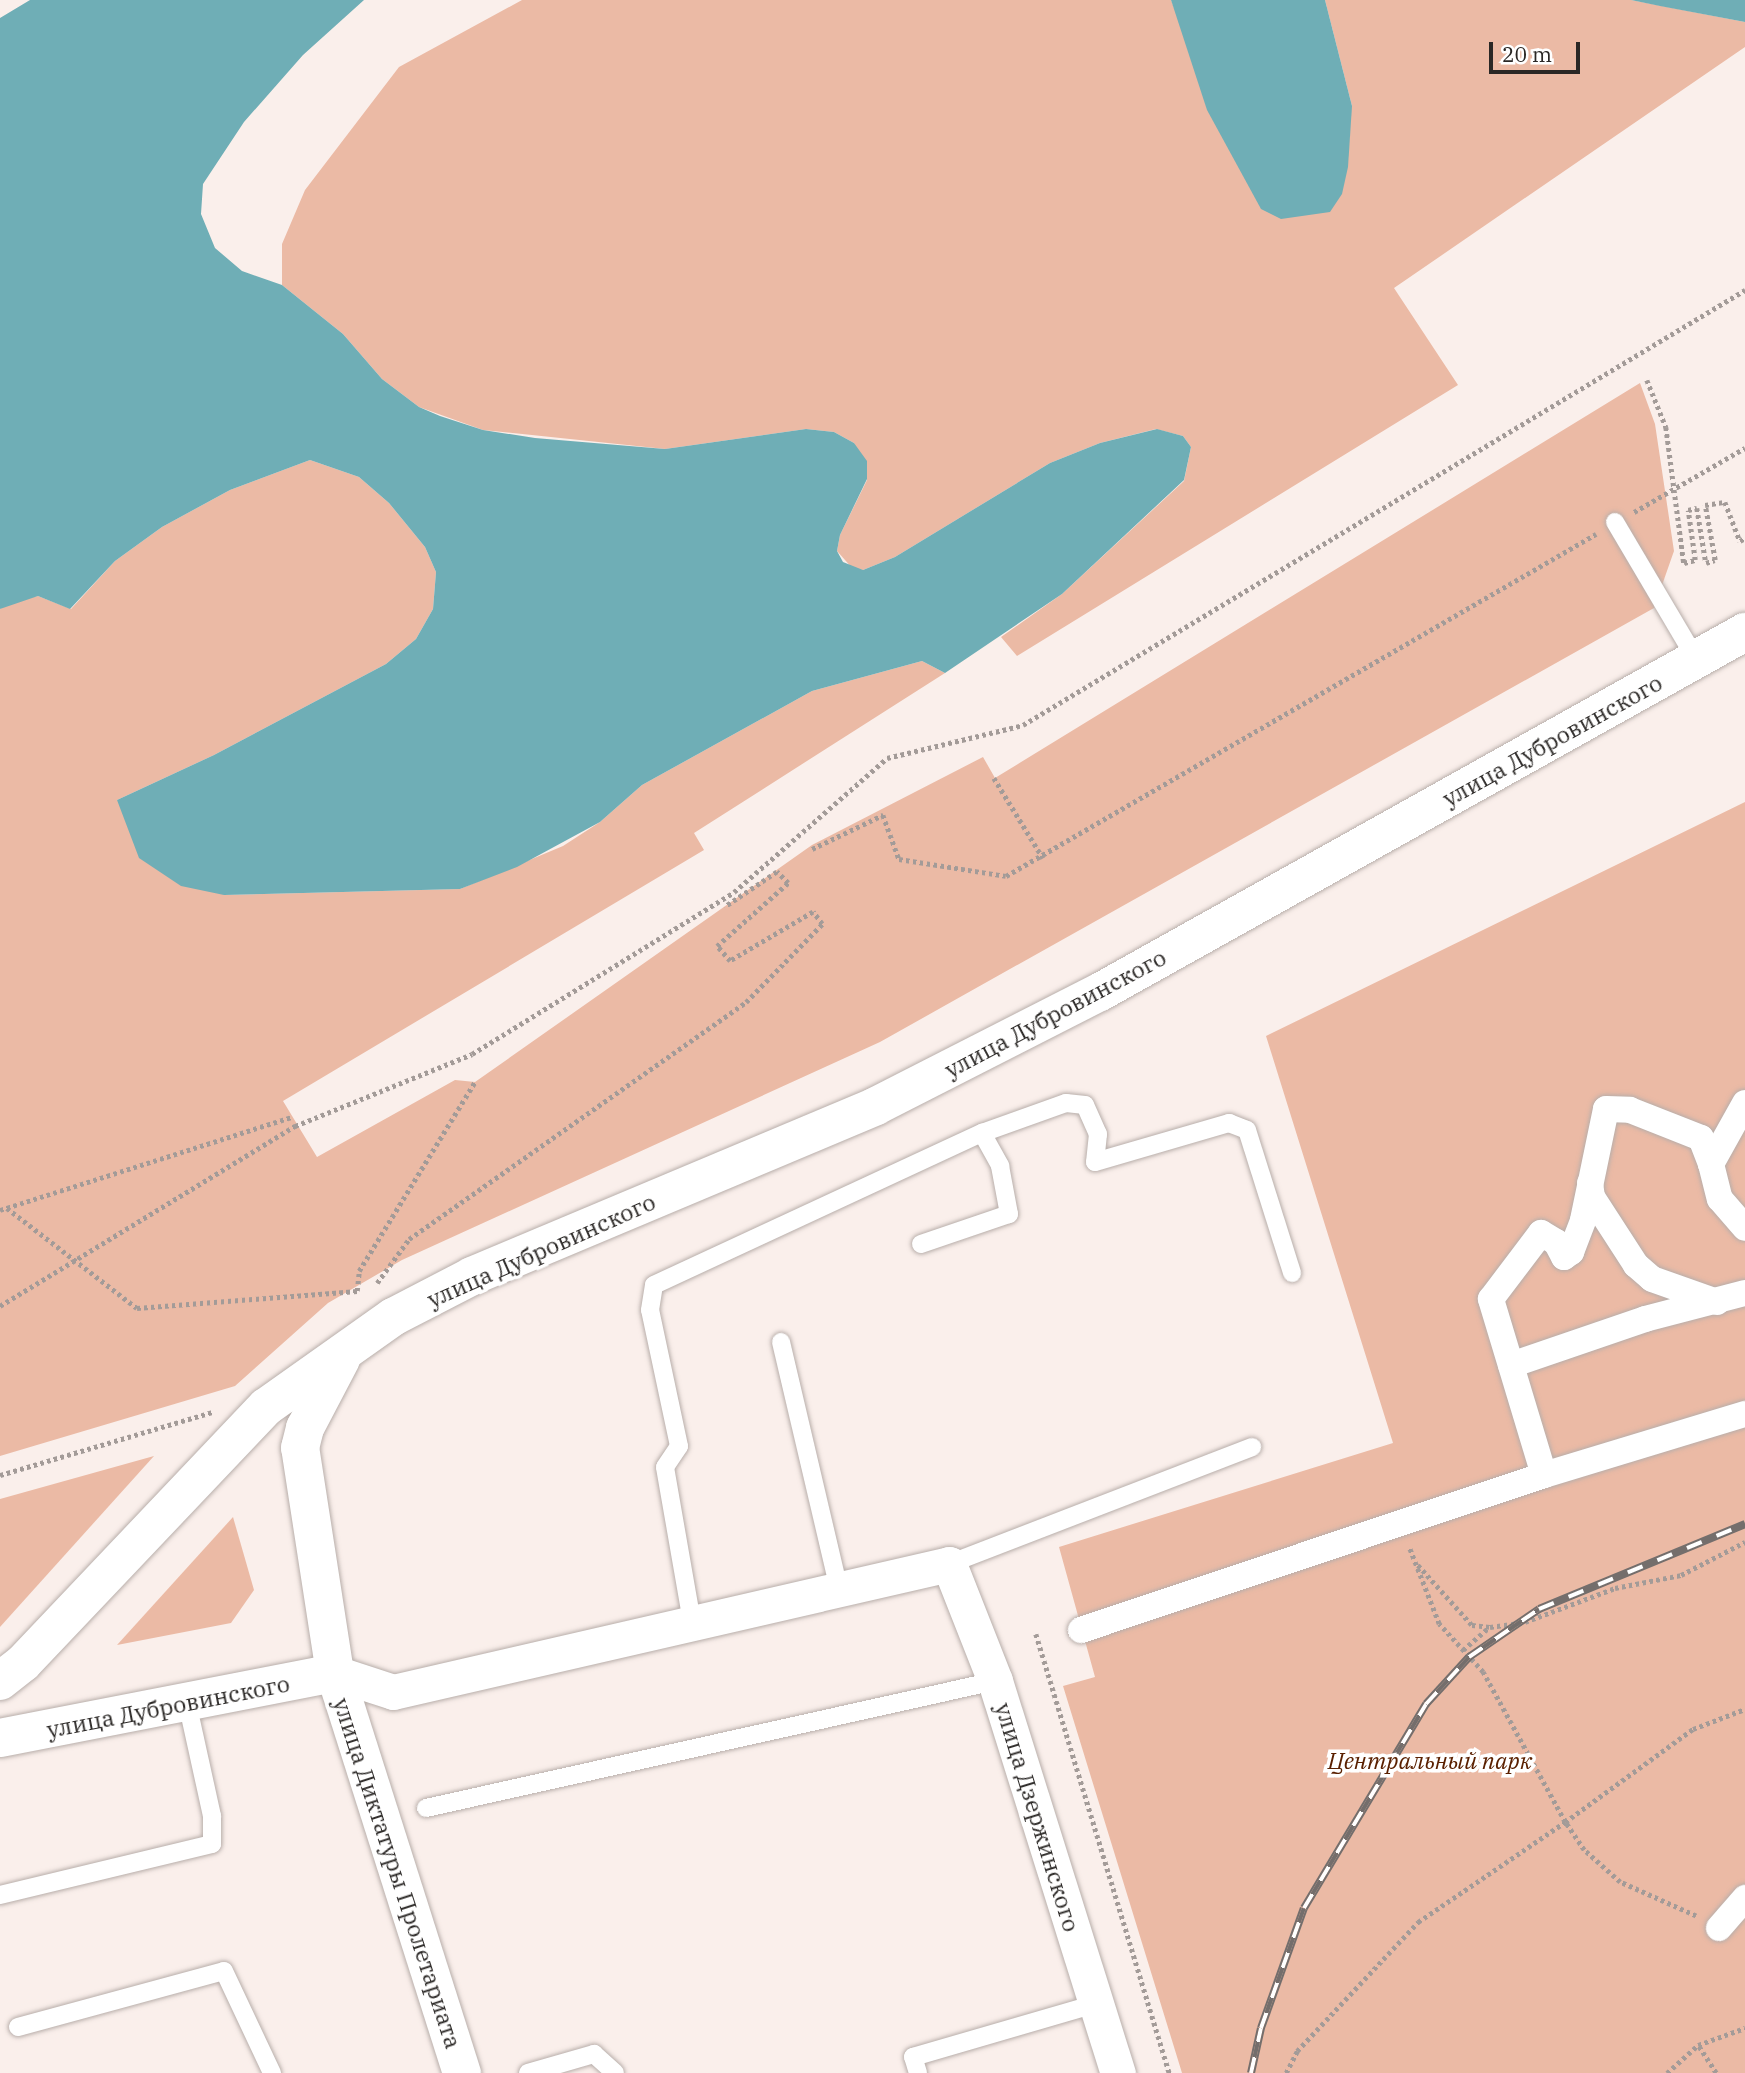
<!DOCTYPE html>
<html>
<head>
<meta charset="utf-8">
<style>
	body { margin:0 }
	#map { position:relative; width:1745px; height:2073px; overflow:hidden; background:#faefeb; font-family:"IBM Plex Serif",serif }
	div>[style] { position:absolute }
	.green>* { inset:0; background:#ebbaa5 }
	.water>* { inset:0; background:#6faeb6 }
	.path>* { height:4.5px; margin-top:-2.25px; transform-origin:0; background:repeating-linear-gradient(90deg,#a39b98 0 3.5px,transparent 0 7px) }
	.roads { filter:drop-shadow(0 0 2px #b8aeaa) drop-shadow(0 0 2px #b8aeaa) }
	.service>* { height:18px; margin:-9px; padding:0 9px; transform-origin:9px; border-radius:9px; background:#fff }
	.pedestrian>* { height:26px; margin:-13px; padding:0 13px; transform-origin:13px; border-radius:13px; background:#fff }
	.minor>* { height:35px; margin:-17.5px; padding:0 17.5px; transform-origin:17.5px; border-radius:17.5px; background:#fff }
	.tertiary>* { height:38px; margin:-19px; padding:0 19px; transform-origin:19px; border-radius:19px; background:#fff }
	.secondary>* { height:38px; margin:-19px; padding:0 19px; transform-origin:19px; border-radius:19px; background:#fff }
	.rail>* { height:8px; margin-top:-4px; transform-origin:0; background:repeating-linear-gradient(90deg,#fff 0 16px,#746e6c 0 32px); box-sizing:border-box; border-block:2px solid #746e6c }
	span { translate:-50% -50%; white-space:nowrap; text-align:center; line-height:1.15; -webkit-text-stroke:7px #fff; paint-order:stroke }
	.street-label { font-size:23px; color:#2a2725 }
	.park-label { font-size:23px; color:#5a2000; font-style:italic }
	.scale { position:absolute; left:1489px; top:42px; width:91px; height:32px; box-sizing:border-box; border:4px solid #2a2725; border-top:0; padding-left:9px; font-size:21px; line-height:24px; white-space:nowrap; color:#2a2725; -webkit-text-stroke:5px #fff; paint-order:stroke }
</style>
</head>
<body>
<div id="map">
	<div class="green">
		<i style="clip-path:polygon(522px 0,1171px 0,1180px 23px,1352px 106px,1325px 0,1631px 0,1745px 22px,1745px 47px,1394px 288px,1458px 385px,1017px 656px,1001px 637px,1062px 594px,1184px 481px,1191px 447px,1183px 436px,1156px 429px,1100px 443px,1050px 463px,895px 557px,863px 570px,853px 569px,837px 551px,840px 535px,867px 480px,854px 443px,834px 432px,806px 429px,665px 449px,483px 430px,419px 407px,382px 379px,343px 334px,282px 285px,282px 244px,305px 190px,399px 67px)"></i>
		<i style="clip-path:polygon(1640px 383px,1655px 424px,1674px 551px,1654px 608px,880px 1042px,402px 1260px,328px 1303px,235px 1386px,0 1456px,0 609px,11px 602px,38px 596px,71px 609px,115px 561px,162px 527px,230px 490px,310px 460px,359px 477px,389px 503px,425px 547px,436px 572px,433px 609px,416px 639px,386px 664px,214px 755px,117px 800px,224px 895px,460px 889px,563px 846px,600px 822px,642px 785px,812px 691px,922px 661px,945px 673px,694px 833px,704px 850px,283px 1101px,317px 1157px,455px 1080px,475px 1082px,812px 845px,983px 757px,995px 778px)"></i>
		<i style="clip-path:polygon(1745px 802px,1745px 2073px,1182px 2073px,1063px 1686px,1095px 1677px,1059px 1547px,1393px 1443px,1266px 1036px)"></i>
		<i style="clip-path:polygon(154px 1456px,0 1627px,0 1499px)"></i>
		<i style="clip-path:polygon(233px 1517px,254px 1590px,231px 1623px,117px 1645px)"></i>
	</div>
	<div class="water">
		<i style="clip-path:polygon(30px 0,364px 0,303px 55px,244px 122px,203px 184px,201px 214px,215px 248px,242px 271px,282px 285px,343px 334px,382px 379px,419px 407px,440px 416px,483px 430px,535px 438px,665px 449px,806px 429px,834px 432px,854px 443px,867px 461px,867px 479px,840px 535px,837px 551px,843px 562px,863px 570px,895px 557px,1050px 463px,1100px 443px,1157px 429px,1183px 436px,1191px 447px,1184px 480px,1062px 594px,945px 673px,922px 661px,812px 691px,642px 785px,600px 822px,517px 867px,460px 889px,224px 895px,181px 886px,139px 858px,117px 800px,214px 755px,386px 664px,416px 639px,433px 609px,436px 572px,425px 547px,389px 503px,359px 477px,310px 460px,230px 490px,162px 527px,115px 561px,70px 609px,38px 596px,0 609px,0 18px)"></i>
		<i style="clip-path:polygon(1171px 0,1325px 0,1352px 106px,1348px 167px,1342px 194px,1330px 212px,1281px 219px,1261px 209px,1207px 110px)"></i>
		<i style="clip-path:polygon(1631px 0,1745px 0,1745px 22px,1660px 6px)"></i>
	</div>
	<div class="path">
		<i style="left:1647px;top:380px;width:51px;rotate:68deg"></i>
		<i style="left:1666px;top:427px;width:137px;rotate:82.5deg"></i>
		<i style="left:1684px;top:563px;width:11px;rotate:-15deg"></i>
		<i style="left:1695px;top:560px;width:50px;rotate:-98deg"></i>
		<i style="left:1688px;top:510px;width:9px;rotate:-13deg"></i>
		<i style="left:1697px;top:508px;width:56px;rotate:80.7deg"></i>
		<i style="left:1706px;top:563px;width:9px;rotate:-18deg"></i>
		<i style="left:1715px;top:560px;width:56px;rotate:-100.3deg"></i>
		<i style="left:1705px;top:505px;width:20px;rotate:-9deg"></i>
		<i style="left:1725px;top:502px;width:42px;rotate:69deg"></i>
		<i style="left:1740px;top:541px;width:6px;rotate:-31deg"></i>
		<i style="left:1634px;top:512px;width:128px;rotate:-30deg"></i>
		<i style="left:994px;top:778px;width:94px;rotate:58.5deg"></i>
		<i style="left:812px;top:849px;width:79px;rotate:-25.6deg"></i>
		<i style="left:883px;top:815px;width:47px;rotate:70deg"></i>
		<i style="left:899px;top:859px;width:108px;rotate:9deg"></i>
		<i style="left:1006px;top:876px;width:682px;rotate:-30.1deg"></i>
		<i style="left:7px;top:1208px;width:164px;rotate:37.6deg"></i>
		<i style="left:137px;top:1308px;width:221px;rotate:-4.4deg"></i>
		<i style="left:357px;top:1291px;width:20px;rotate:-84deg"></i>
		<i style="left:359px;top:1271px;width:222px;rotate:-58.5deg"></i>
		<i style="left:0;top:1210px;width:305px;rotate:-17.7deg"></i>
		<i style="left:377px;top:1283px;width:54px;rotate:-54deg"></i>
		<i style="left:409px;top:1239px;width:412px;rotate:-35.1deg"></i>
		<i style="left:746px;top:1002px;width:109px;rotate:-45.7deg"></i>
		<i style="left:822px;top:924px;width:15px;rotate:-127deg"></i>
		<i style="left:813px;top:912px;width:96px;rotate:149.4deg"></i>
		<i style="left:730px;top:961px;width:20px;rotate:-131deg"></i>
		<i style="left:717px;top:946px;width:95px;rotate:-41.6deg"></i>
		<i style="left:788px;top:883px;width:16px;rotate:-135deg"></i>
		<i style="left:777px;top:872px;width:63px;rotate:146.1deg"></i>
		<i style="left:0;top:1306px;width:346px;rotate:-31.4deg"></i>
		<i style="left:295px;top:1126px;width:191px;rotate:-22.1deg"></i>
		<i style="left:472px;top:1054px;width:308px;rotate:-31.7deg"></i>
		<i style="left:734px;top:892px;width:203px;rotate:-41.2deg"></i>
		<i style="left:887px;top:758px;width:140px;rotate:-13.6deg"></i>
		<i style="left:1023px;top:725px;width:843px;rotate:-31.07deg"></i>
		<i style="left:0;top:1475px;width:222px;rotate:-16.5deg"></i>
		<i style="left:1418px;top:1565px;width:81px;rotate:48deg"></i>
		<i style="left:1472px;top:1625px;width:18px;rotate:6deg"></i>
		<i style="left:1490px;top:1627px;width:35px;rotate:-8deg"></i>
		<i style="left:1525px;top:1622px;width:96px;rotate:-20.7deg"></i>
		<i style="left:1615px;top:1588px;width:67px;rotate:-11.1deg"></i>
		<i style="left:1681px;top:1575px;width:72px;rotate:-27.3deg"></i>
		<i style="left:1036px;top:1634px;width:459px;rotate:73.1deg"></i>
		<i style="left:1463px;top:1650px;width:35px;rotate:-41deg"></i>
		<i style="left:1696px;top:1916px;width:83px;rotate:-155.9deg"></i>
		<i style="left:1620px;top:1882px;width:48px;rotate:-138.4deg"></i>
		<i style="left:1584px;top:1850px;width:34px;rotate:-124deg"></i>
		<i style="left:1565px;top:1822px;width:158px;rotate:-36deg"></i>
		<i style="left:1693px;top:1729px;width:56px;rotate:-21deg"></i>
		<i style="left:1286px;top:2073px;width:25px;rotate:-63deg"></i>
		<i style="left:1297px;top:2051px;width:177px;rotate:-46.8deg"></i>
		<i style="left:1418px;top:1922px;width:178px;rotate:-34.2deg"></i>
		<i style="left:1565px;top:1822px;width:171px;rotate:-118.7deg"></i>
		<i style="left:1483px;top:1672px;width:65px;rotate:-132.5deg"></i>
		<i style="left:1439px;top:1624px;width:83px;rotate:-111.3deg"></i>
		<i style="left:1667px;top:2073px;width:42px;rotate:-42.1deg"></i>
		<i style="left:1716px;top:2073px;width:33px;rotate:-123deg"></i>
		<i style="left:1698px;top:2045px;width:50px;rotate:-19.9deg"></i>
	</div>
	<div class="roads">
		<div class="service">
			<i style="left:1615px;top:522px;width:159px;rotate:59.4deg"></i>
			<i style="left:982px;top:1133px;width:89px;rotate:-19.7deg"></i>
			<i style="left:1066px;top:1103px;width:19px;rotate:6deg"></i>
			<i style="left:1085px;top:1105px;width:32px;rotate:66deg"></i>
			<i style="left:1098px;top:1134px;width:28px;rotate:96deg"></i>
			<i style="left:1095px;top:1162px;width:140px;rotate:-16.2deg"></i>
			<i style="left:1229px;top:1123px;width:19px;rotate:21deg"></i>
			<i style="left:1247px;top:1130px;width:150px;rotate:72.5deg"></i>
			<i style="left:781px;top:1342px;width:254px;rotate:76.8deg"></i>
			<i style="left:949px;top:1564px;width:325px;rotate:-21.1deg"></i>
			<i style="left:692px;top:1622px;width:157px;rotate:-99.9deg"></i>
			<i style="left:665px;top:1467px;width:25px;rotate:-56deg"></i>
			<i style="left:679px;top:1446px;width:139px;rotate:-102deg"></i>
			<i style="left:650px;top:1310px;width:25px;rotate:-81deg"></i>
			<i style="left:654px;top:1285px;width:362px;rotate:-24.9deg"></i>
			<i style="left:982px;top:1133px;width:38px;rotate:61deg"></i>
			<i style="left:1000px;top:1166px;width:49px;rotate:79.4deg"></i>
			<i style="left:1009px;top:1214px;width:93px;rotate:161.2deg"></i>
			<i style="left:426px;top:1808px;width:583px;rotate:-12.58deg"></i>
			<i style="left:0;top:1895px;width:218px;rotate:-13.5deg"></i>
			<i style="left:212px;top:1844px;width:28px;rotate:-90deg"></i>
			<i style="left:212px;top:1816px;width:117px;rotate:-102.4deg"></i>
			<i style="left:18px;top:2027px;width:213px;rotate:-15.2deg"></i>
			<i style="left:224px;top:1971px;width:113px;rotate:64.8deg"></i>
			<i style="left:528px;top:2073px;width:69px;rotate:-16.1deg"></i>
			<i style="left:594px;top:2054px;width:28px;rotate:42deg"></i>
			<i style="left:918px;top:2073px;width:17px;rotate:-107deg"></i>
			<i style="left:913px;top:2057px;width:191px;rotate:-16.2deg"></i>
		</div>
		<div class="pedestrian">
			<i style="left:1745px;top:1103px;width:70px;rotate:119.1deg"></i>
			<i style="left:1711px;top:1164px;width:36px;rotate:76deg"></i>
			<i style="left:1720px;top:1199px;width:38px;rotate:49deg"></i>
			<i style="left:1590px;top:1183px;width:14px;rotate:82deg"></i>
			<i style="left:1592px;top:1197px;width:81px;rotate:57.1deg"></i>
			<i style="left:1636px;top:1265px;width:21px;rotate:41deg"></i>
			<i style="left:1652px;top:1279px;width:69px;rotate:19.5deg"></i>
			<i style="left:1511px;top:1365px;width:142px;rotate:-18.9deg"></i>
			<i style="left:1645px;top:1319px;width:103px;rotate:-14.6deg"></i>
			<i style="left:1544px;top:1475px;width:184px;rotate:-106.8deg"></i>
			<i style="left:1491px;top:1299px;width:83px;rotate:-52.9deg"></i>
			<i style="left:1541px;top:1233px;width:17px;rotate:31deg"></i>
			<i style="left:1556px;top:1242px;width:17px;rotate:62deg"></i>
			<i style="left:1564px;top:1257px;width:9px;rotate:-36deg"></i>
			<i style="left:1571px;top:1252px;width:34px;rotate:-69deg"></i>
			<i style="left:1583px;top:1220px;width:113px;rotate:-78.3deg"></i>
			<i style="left:1606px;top:1109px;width:24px;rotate:2deg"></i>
			<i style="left:1630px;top:1110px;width:76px;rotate:21.5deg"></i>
			<i style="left:1701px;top:1138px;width:28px;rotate:69deg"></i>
			<i style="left:1081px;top:1630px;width:488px;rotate:-18.5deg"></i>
			<i style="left:1544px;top:1475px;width:210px;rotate:-16.9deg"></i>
			<i style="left:1719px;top:1928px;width:40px;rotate:-49deg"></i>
		</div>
		<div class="minor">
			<i style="left:335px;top:1673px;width:61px;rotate:18.1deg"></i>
			<i style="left:393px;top:1692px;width:571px;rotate:-12.96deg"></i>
			<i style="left:949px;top:1564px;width:126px;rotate:68.5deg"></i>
			<i style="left:995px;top:1681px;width:411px;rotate:72.6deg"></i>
		</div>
		<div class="tertiary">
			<i style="left:335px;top:1673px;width:420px;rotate:72.4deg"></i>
		</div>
		<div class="secondary">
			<i style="left:0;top:1681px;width:29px;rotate:-38deg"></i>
			<i style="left:23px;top:1663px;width:353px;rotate:-46.5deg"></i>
			<i style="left:266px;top:1407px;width:156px;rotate:-35.3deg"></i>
			<i style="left:393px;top:1317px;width:89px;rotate:-27.4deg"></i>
			<i style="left:472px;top:1276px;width:438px;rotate:-22.8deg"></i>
			<i style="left:876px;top:1106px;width:251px;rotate:-27deg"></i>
			<i style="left:1100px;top:992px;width:739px;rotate:-29.17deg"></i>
			<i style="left:0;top:1738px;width:341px;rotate:-11deg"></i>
			<i style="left:335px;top:1673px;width:228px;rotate:-98.8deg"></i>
			<i style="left:300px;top:1448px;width:21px;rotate:-76deg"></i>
			<i style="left:305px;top:1428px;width:78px;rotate:-62.4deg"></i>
		</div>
	</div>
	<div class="rail">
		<i style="left:1251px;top:2073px;width:46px;rotate:-77.5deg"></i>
		<i style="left:1261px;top:2028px;width:127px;rotate:-70.3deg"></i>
		<i style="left:1304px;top:1908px;width:238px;rotate:-59.1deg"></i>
		<i style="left:1426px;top:1704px;width:64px;rotate:-47.5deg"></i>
		<i style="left:1469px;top:1657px;width:85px;rotate:-34.4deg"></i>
		<i style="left:1539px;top:1609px;width:223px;rotate:-22.4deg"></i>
	</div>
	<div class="street-label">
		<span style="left:1552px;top:740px;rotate:-29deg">улица Дубровинского</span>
		<span style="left:1055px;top:1013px;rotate:-28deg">улица Дубровинского</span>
		<span style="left:541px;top:1250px;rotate:-24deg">улица Дубровинского</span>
		<span style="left:168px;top:1706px;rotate:-11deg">улица Дубровинского</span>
		<span style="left:1038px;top:1817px;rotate:73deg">улица Дзержинского</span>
		<span style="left:398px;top:1873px;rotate:72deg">улица Диктатуры Пролетариата</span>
	</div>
	<div class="park-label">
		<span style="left:1430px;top:1760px">Центральный парк</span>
	</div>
	<div class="scale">20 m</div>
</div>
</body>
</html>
